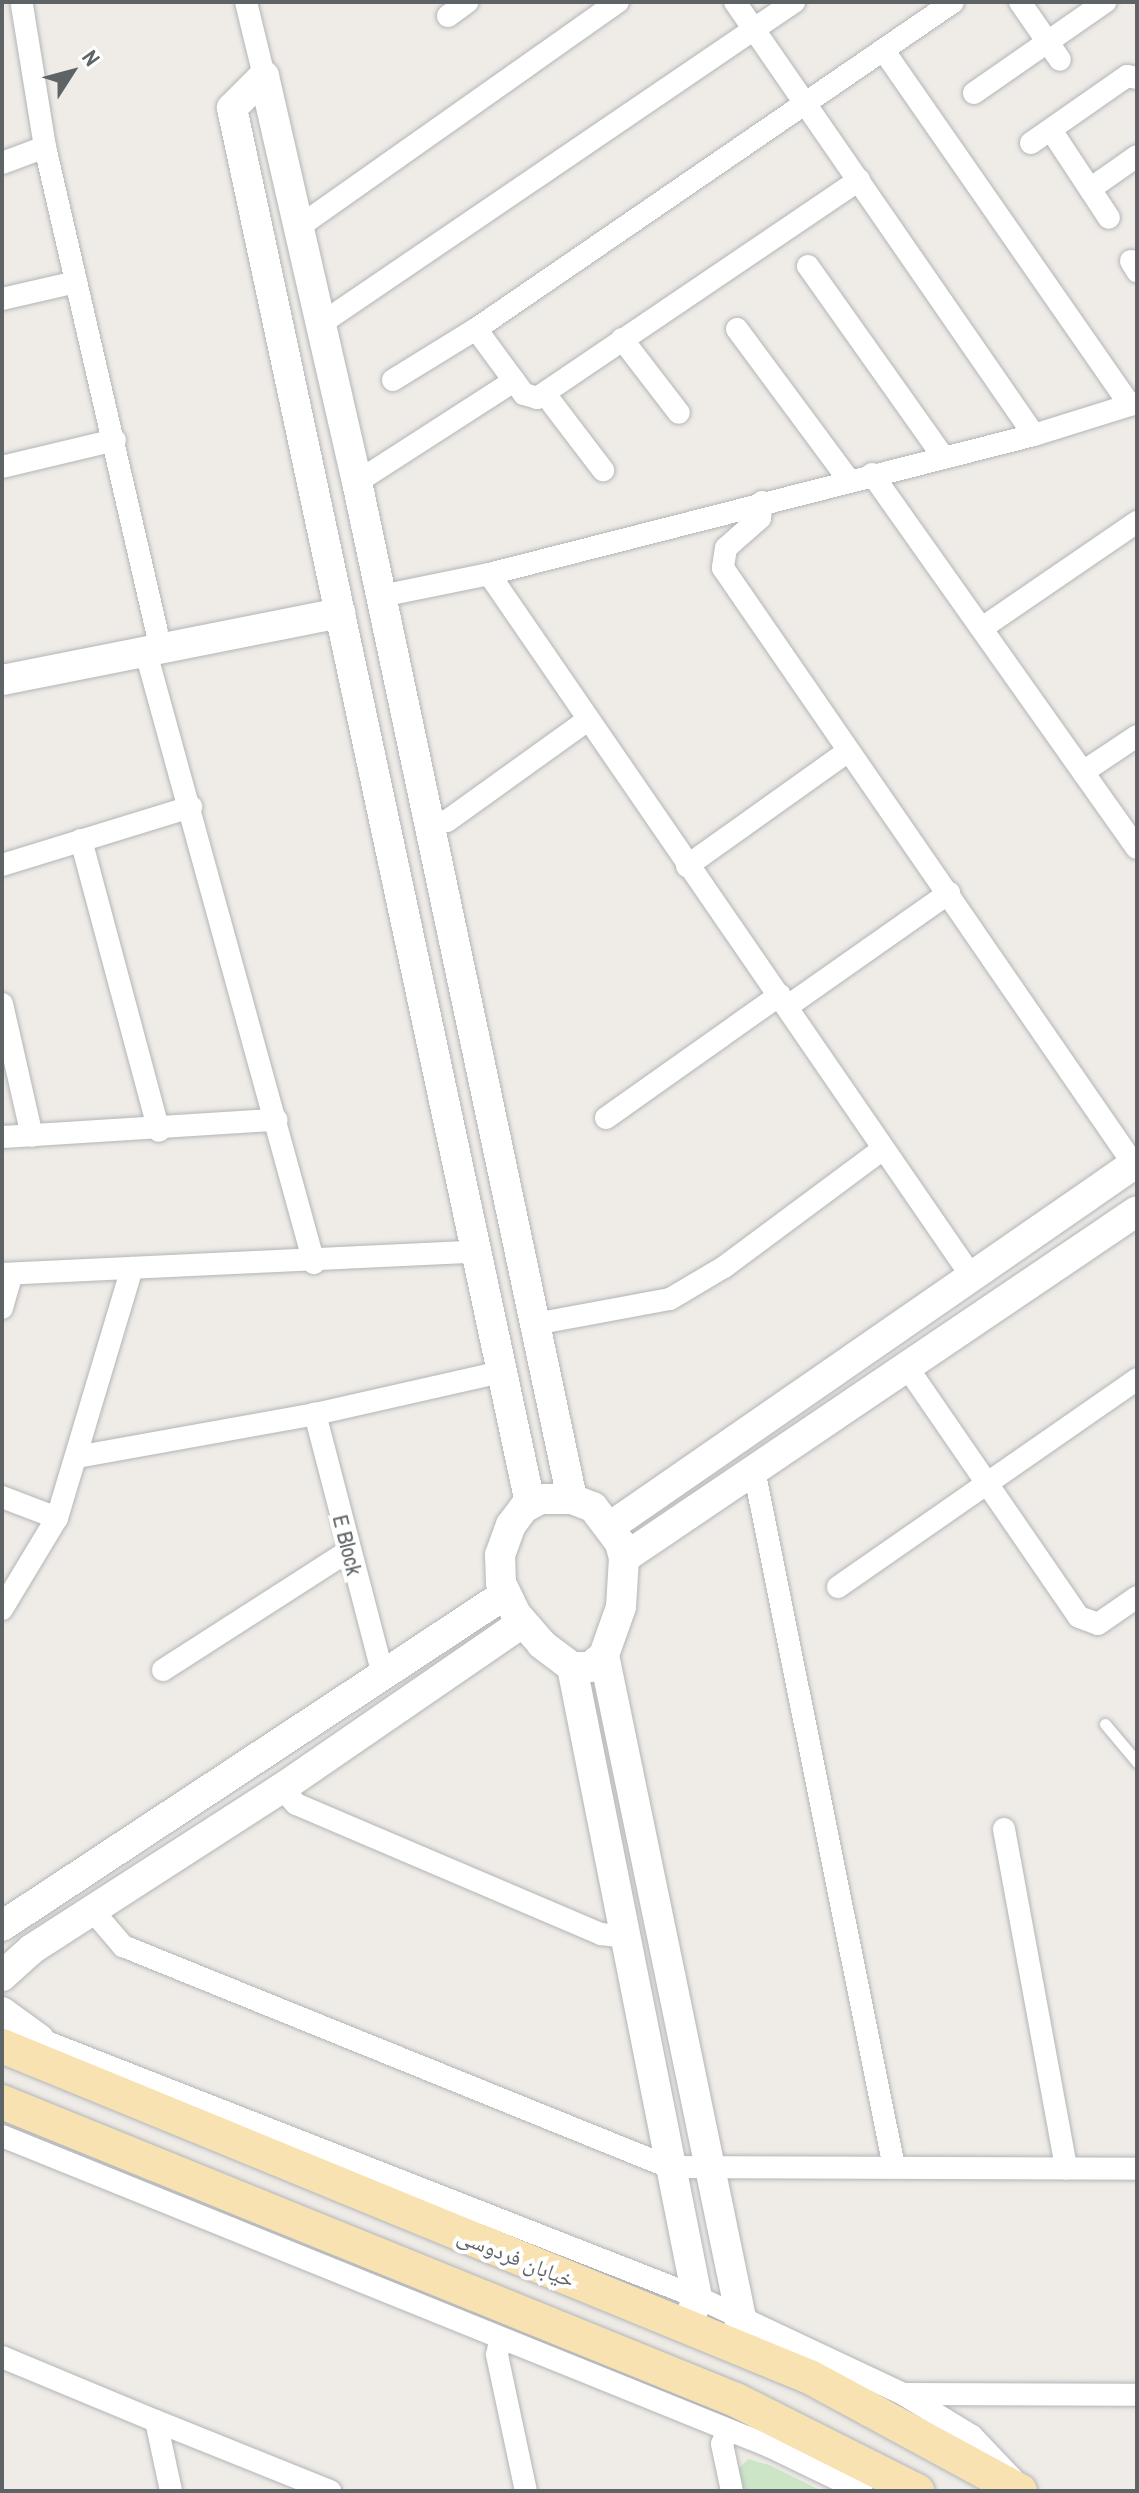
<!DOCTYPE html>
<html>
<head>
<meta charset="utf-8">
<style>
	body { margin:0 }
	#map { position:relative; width:1139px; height:2493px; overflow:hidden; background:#efece7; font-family:"Archivo Narrow","Noto Naskh Arabic",sans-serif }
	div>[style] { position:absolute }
	.green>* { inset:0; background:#cbe5c6 }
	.roads { filter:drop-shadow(0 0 2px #b2b5b8) drop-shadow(0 0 2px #b2b5b8) }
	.lane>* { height:11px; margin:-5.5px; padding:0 5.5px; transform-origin:5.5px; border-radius:5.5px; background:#fff }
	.street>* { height:22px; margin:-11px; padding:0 11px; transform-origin:11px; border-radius:11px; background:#fff }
	.secondary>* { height:30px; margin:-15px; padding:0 15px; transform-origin:15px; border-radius:15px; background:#fff }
	.primary>* { height:34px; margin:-17px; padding:0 17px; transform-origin:17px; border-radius:17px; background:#f9e2b2 }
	span { translate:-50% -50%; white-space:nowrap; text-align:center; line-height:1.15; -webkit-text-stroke:8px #fff; paint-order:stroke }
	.street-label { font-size:22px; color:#5e6366 }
	.frame { position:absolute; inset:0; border:4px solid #5e6366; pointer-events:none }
	.north { position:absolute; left:32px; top:32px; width:80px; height:80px; -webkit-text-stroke:6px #fff; paint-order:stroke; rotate:54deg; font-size:22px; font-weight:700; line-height:32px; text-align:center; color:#5e6366 }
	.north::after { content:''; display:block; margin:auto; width:28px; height:36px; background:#5e6366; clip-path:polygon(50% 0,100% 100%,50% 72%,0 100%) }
</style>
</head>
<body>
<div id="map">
	<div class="green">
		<i style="clip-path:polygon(748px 2459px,769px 2465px,822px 2491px,743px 2491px,738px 2469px)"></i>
	</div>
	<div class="roads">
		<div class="lane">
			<i style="left:1105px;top:1724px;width:50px;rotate:49.9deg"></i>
		</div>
		<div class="street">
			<i style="left:246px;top:2px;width:76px;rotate:76.3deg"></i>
			<i style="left:735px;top:2px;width:526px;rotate:55.37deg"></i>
			<i style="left:1020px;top:2px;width:70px;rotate:55.4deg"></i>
			<i style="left:22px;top:5px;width:144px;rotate:80.8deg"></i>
			<i style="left:45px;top:147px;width:497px;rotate:77deg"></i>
			<i style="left:448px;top:16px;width:24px;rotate:-36deg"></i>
			<i style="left:884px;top:51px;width:431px;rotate:55.2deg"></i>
			<i style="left:974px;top:93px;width:160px;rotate:-34.8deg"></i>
			<i style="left:1051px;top:130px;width:105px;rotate:56.6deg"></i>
			<i style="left:1031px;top:143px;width:117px;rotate:-34.9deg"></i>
			<i style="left:1127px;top:76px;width:10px;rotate:11deg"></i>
			<i style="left:2px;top:163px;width:46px;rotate:-20.4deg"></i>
			<i style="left:1090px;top:189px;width:57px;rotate:-35.1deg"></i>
			<i style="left:300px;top:226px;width:389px;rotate:-35.2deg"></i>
			<i style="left:1131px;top:261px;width:12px;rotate:59deg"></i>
			<i style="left:808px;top:266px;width:234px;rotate:54.7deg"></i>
			<i style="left:2px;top:299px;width:76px;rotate:-12.9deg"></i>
			<i style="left:322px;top:323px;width:571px;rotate:-34.22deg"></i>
			<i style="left:476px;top:329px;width:81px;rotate:53.6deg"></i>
			<i style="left:524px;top:394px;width:14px;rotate:17deg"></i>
			<i style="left:537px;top:398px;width:389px;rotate:-34.1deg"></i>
			<i style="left:737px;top:329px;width:187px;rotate:53.5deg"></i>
			<i style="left:622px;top:339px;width:93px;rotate:52.4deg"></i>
			<i style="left:393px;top:380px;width:97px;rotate:-31.6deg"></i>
			<i style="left:476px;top:329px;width:578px;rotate:-34.43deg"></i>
			<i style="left:545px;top:394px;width:96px;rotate:52.7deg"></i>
			<i style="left:2px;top:467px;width:116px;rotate:-13.4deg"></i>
			<i style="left:872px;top:474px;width:458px;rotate:54.7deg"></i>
			<i style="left:357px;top:482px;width:187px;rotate:-32.8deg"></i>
			<i style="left:762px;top:502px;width:16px;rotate:97deg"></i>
			<i style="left:760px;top:518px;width:45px;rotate:138.6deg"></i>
			<i style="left:726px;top:548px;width:20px;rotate:99deg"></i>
			<i style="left:723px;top:568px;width:730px;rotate:55.44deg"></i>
			<i style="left:489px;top:574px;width:853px;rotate:55.51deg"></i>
			<i style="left:381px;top:596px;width:110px;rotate:-11.5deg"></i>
			<i style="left:489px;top:574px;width:562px;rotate:-14.31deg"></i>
			<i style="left:1034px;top:435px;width:108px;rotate:-17.3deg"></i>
			<i style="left:982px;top:628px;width:188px;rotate:-34.4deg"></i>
			<i style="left:145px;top:649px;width:637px;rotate:74.61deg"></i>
			<i style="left:1083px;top:772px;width:65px;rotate:-33.7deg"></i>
			<i style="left:428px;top:825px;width:19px;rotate:-12deg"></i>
			<i style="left:447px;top:821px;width:171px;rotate:-35.7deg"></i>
			<i style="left:81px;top:840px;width:301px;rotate:75deg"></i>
			<i style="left:2px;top:865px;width:198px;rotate:-17.1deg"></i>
			<i style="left:687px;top:866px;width:196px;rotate:-35.5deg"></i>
			<i style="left:2px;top:1004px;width:135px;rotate:77.2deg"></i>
			<i style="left:788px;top:1006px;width:197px;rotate:-35.1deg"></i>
			<i style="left:606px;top:1118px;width:213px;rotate:-35.3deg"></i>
			<i style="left:2px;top:1137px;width:275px;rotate:-3.6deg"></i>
			<i style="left:2px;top:1274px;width:475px;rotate:-2.7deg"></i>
			<i style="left:2px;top:1308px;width:35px;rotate:-74deg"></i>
			<i style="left:535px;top:1324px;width:137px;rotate:-10.5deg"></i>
			<i style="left:670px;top:1299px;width:63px;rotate:-30.7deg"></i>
			<i style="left:724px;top:1267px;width:198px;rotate:-36.6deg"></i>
			<i style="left:907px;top:1367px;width:303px;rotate:55.5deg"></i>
			<i style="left:1079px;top:1617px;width:20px;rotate:20deg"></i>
			<i style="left:1098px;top:1624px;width:47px;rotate:-34.7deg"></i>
			<i style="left:77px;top:1457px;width:242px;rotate:-10.2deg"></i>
			<i style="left:754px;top:1470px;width:711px;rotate:78.64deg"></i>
			<i style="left:2px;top:1497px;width:59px;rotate:20.9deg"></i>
			<i style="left:838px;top:1587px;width:364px;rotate:-34.8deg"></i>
			<i style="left:2px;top:1609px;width:106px;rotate:-58.9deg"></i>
			<i style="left:57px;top:1518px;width:261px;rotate:-73.3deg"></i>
			<i style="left:163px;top:1670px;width:219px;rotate:-32.7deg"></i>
			<i style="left:383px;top:1675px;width:270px;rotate:-104.6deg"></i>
			<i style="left:315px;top:1414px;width:191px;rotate:-12.7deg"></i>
			<i style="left:282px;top:1788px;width:21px;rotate:49deg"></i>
			<i style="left:296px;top:1804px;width:332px;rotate:23.1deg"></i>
			<i style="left:601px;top:1934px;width:23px;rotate:7deg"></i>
			<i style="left:1004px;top:1829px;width:345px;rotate:79.6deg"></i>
			<i style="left:92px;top:1910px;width:48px;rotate:49.3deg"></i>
			<i style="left:123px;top:1946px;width:589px;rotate:22.04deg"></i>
			<i style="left:669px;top:2167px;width:468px;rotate:0.2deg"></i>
			<i style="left:39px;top:2039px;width:707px;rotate:21.41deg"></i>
			<i style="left:697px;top:2297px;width:228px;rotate:25.2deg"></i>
			<i style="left:903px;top:2394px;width:81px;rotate:31.3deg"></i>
			<i style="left:972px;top:2436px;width:58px;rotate:46.4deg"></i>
			<i style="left:2px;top:2136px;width:827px;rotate:22.01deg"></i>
			<i style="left:769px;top:2446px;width:103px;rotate:25.8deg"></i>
			<i style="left:500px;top:2340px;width:15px;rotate:101deg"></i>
			<i style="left:497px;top:2355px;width:139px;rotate:78deg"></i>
			<i style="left:2px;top:2357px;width:167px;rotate:22.6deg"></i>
			<i style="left:156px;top:2421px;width:72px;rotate:77.9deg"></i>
			<i style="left:904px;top:2394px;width:233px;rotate:0.2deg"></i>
			<i style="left:156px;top:2421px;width:188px;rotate:21.9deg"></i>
			<i style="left:728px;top:2431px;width:14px;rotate:115deg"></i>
			<i style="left:722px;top:2444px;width:48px;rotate:78deg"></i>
		</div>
		<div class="secondary">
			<i style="left:2px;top:680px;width:345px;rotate:-11.2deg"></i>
			<i style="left:540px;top:1499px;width:32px"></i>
			<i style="left:572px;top:1499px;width:22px;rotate:21deg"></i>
			<i style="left:593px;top:1507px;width:45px;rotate:53.1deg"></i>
			<i style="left:620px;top:1543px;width:16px;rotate:75deg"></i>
			<i style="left:624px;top:1558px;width:49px;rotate:93.5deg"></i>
			<i style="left:621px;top:1607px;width:51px;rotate:109.5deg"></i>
			<i style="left:604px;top:1655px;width:18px;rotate:139deg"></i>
			<i style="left:590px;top:1667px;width:18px;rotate:180deg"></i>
			<i style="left:572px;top:1667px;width:38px;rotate:-143deg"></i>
			<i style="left:542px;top:1644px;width:40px;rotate:-131deg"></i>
			<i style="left:516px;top:1614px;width:34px;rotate:-116deg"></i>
			<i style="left:501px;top:1583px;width:28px;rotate:-92deg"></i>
			<i style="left:500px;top:1555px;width:32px;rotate:-70deg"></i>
			<i style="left:511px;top:1525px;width:21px;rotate:-53deg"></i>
			<i style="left:524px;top:1508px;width:18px;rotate:-29deg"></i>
			<i style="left:530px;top:1503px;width:1426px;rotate:-102.06deg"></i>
			<i style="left:232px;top:108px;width:45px;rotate:-45deg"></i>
			<i style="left:264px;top:76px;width:417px;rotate:77.1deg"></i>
			<i style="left:357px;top:482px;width:1039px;rotate:78.06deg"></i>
			<i style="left:611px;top:1526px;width:640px;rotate:-34.68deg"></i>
			<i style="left:624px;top:1558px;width:619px;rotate:-34.07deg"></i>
			<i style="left:604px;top:1655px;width:677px;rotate:78.32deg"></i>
			<i style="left:741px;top:2318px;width:28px;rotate:100deg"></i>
			<i style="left:572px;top:1667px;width:642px;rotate:78.78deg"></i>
			<i style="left:697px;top:2297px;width:31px;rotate:107deg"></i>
			<i style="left:2px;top:1926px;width:601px;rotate:-33.4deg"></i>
			<i style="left:2px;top:1976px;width:40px;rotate:-42deg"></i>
			<i style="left:32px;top:1949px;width:297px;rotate:-32.8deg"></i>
			<i style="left:282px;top:1788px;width:291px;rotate:-34.5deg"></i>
			<i style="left:2px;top:2012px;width:46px;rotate:36.1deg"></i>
		</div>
		<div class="primary">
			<i style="left:2px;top:2046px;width:873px;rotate:22.28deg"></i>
			<i style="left:810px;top:2377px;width:239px;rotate:28.5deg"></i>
			<i style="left:2px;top:2102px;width:792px;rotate:22.1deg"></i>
			<i style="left:736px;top:2400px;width:203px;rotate:26.7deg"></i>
		</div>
	</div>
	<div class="street-label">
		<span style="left:347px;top:1545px;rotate:76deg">E Block</span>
		<span style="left:516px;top:2258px;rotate:22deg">خیابان فردوسی</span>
	</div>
	<div class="frame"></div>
	<div class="north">N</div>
</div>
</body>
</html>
